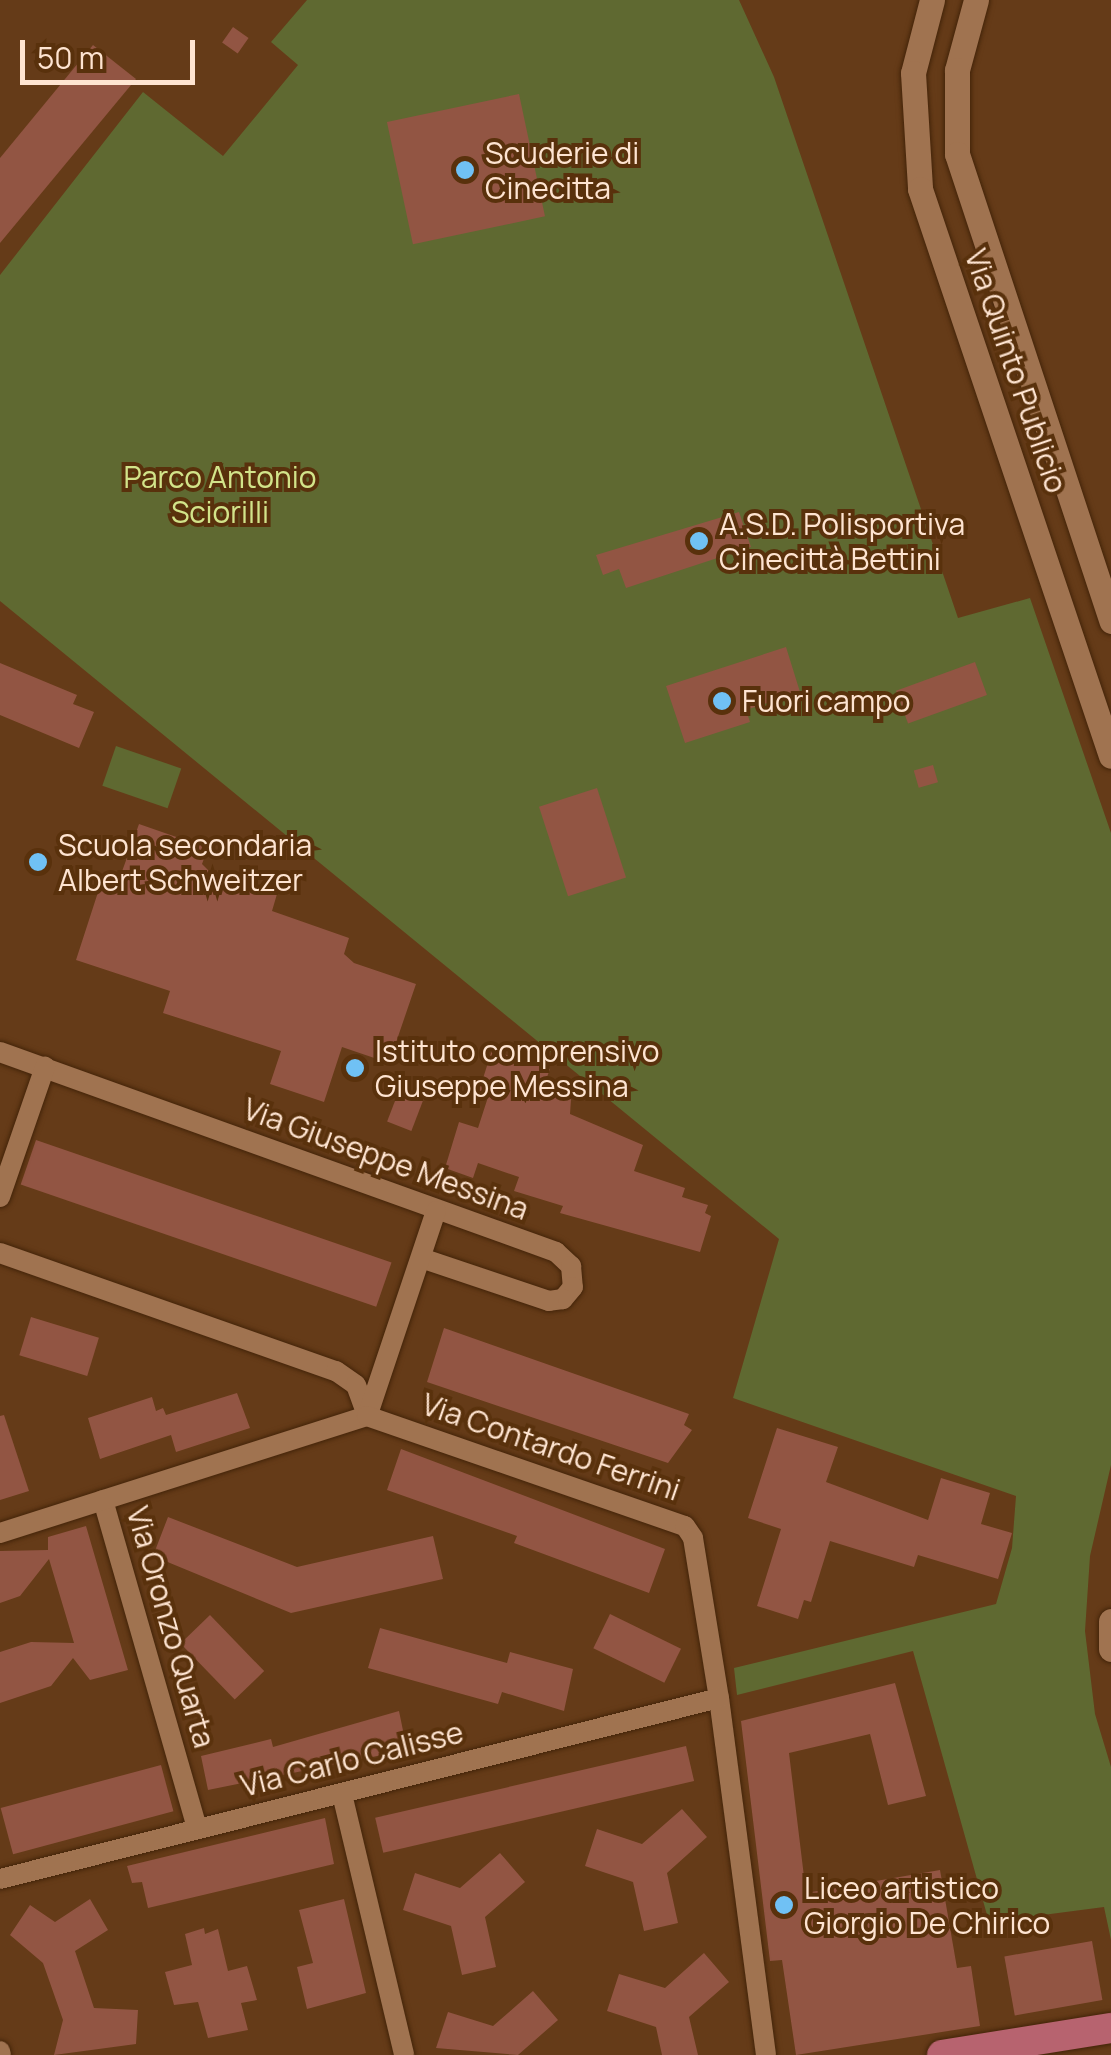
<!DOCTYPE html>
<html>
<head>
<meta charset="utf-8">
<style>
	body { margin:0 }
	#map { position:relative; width:1111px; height:2055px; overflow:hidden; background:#653b18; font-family:Manrope,sans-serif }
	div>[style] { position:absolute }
	.green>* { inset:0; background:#5f6931; transform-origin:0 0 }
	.building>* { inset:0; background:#925543; transform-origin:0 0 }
	.roads { filter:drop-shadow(0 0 2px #432409) drop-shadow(0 0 2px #432409) }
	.minor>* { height:20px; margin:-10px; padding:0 10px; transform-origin:10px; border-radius:10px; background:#a07350 }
	.tertiary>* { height:25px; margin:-12.5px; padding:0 12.5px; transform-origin:12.5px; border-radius:12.5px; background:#a07350 }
	.primary>* { height:30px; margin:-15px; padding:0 15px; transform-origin:15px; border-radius:15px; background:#b7636f }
	.dots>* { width:28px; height:28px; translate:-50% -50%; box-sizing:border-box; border:5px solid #59310c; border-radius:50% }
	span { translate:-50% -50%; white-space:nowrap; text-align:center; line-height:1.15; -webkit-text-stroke:8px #59310c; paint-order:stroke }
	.poi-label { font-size:30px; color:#fee4d1 }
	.left { translate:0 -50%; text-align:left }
	.street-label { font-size:30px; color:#fee4d1 }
	.park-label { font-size:30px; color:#d2e48a }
	.scale { position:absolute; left:20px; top:40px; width:175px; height:45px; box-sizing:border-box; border:5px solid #fee4d1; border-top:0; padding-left:12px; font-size:30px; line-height:35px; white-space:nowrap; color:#fee4d1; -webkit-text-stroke:8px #59310c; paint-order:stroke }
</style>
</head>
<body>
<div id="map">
	<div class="green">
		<i style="clip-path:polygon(307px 0,739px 0,774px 77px,958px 618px,1030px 598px,1111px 833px,1111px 1465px,1090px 1556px,1085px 1631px,1095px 1714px,1111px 1767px,1111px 1940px,1104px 1907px,989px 1922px,913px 1651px,737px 1695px,734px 1668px,996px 1604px,1012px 1548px,1016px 1496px,733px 1398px,779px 1239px,0 601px,0 275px,143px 92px,223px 156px,298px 65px,271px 42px)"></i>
		<i style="left:116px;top:746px;width:69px;height:42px;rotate:19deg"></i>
	</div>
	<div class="building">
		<i style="left:233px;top:27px;width:19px;height:19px;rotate:35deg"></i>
		<i style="clip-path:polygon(93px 45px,136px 79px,0 243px,0 158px)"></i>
		<i style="left:519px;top:94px;width:125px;height:135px;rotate:78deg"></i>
		<i style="clip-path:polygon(739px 512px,751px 547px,626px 588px,619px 569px,603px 575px,596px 555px)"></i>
		<i style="clip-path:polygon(786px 647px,800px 692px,746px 710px,750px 722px,685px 743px,666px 686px)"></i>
		<i style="left:975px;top:662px;width:35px;height:84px;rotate:70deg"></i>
		<i style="clip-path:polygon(0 663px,77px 695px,73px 704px,94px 712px,79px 748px,0 715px)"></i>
		<i style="left:933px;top:765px;width:18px;height:20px;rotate:74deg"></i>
		<i style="left:597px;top:788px;width:94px;height:61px;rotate:72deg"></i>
		<i style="clip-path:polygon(139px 824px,208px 848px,202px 864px,210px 872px,277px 894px,272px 911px,349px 938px,344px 954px,354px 963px,416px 984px,389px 1063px,342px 1047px,324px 1102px,270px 1084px,281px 1051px,163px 1013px,170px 991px,76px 960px,100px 886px,115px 891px)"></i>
		<i style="clip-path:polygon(492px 1050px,550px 1069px,547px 1077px,572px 1085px,570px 1114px,643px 1145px,634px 1171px,685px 1188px,682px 1197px,708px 1205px,705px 1213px,711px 1216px,700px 1252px,560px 1213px,563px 1206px,514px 1191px,519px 1177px,478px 1163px,473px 1178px,445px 1168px,459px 1122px,478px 1128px,489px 1094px,479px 1091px)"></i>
		<i style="left:400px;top:1088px;width:26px;height:36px;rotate:21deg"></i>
		<i style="left:36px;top:1140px;width:376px;height:47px;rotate:19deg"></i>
		<i style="left:31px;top:1317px;width:71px;height:40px;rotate:17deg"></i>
		<i style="clip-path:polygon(444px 1328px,689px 1414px,684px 1425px,692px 1430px,668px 1463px,427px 1382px)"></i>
		<i style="clip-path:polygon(237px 1393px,250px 1428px,176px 1452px,171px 1435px,100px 1459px,88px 1418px,152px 1397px,156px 1411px,163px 1408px,166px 1415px)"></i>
		<i style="clip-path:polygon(4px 1415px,29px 1491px,0 1500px,0 1416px)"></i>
		<i style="clip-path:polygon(777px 1428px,838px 1447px,826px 1482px,928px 1520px,941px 1478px,990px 1493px,981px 1524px,1012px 1533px,998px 1579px,918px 1555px,914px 1567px,830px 1541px,811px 1602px,804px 1600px,798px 1619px,757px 1606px,781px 1529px,748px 1518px)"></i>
		<i style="clip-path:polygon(401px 1449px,665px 1549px,649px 1593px,514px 1543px,517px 1536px,387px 1490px)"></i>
		<i style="clip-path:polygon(168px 1517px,297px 1567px,433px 1536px,443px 1579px,291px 1613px,153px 1556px)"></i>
		<i style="clip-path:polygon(86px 1526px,128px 1670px,90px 1680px,73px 1658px,51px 1686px,0 1703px,0 1652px,31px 1642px,74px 1643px,49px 1559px,20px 1596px,0 1603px,0 1551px,48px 1550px,48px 1537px)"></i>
		<i style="left:610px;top:1614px;width:79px;height:38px;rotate:26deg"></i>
		<i style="left:210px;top:1615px;width:78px;height:41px;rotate:46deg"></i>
		<i style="clip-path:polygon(380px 1628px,507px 1663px,510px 1652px,573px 1669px,564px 1711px,502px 1692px,498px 1704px,368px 1668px)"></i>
		<i style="clip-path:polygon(895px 1683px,926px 1796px,888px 1805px,870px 1734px,789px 1753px,806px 1893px,940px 1870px,957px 1968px,971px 1966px,980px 2026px,796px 2055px,782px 1960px,770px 1961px,741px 1721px)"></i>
		<i style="clip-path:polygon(399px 1711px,407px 1750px,208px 1790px,201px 1756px,271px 1739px,273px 1747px)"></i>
		<i style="left:686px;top:1746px;width:36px;height:319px;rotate:77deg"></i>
		<i style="left:161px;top:1765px;width:48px;height:166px;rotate:75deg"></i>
		<i style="clip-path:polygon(682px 1809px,707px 1837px,667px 1873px,678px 1923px,644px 1931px,633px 1882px,585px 1866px,597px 1829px,642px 1844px)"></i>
		<i style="clip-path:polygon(325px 1818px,334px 1864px,148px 1908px,142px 1882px,132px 1883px,127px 1866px)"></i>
		<i style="clip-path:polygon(500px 1853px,525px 1882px,485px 1917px,496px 1967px,462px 1975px,451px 1926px,403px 1910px,415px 1873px,460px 1888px)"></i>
		<i style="clip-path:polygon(90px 1899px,108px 1930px,75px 1951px,94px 2008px,138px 2010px,136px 2044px,54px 2055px,63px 2020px,43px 1963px,10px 1935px,30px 1905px,55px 1922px)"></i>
		<i style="clip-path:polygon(344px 1899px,366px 1993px,307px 2009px,297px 1967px,313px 1963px,299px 1910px)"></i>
		<i style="clip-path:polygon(204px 1928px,205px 1934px,218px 1929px,228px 1971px,247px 1966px,257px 2000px,241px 2003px,248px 2030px,208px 2038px,198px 2002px,174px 2005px,165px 1972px,192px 1965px,185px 1934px)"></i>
		<i style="left:1092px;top:1941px;width:60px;height:89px;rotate:80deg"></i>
		<i style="clip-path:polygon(704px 1953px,729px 1982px,689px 2017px,698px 2055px,662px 2055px,656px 2027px,607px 2011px,619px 1974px,665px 1988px)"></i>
		<i style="clip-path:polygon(533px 1991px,558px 2020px,518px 2055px,436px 2048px,448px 2012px,493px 2026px)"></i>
	</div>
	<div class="roads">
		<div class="minor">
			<i style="left:0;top:1052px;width:591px;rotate:19.78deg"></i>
			<i style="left:556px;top:1252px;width:21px;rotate:43deg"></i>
			<i style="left:571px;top:1266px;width:21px;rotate:85deg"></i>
			<i style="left:573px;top:1287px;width:16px;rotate:130deg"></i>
			<i style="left:563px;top:1299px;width:14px;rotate:172deg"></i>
			<i style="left:549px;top:1301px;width:135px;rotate:-161.4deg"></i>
			<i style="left:0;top:1197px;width:138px;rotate:-70.9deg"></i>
			<i style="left:0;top:1253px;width:356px;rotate:19.4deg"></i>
			<i style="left:336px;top:1371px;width:24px;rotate:35deg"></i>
			<i style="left:356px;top:1385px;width:33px;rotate:70deg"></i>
			<i style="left:368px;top:1414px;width:214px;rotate:-71.5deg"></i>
			<i style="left:103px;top:1500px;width:341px;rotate:74deg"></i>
			<i style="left:0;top:1533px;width:385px;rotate:-17.7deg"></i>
			<i style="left:367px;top:1416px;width:336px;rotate:19.1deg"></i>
			<i style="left:685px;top:1526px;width:14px;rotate:56deg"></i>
			<i style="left:693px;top:1538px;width:162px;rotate:80.8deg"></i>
			<i style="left:719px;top:1698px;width:360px;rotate:82.5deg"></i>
			<i style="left:342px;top:1794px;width:268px;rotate:76.6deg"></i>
			<i style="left:0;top:1879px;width:741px;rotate:-14.13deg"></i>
			<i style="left:0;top:2051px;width:4px;rotate:76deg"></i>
		</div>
		<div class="tertiary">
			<i style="left:932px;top:0;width:75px;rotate:104.6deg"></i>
			<i style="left:913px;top:73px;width:116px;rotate:86.5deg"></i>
			<i style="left:920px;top:189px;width:598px;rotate:71.38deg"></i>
			<i style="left:976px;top:0;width:73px;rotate:105.2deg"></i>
			<i style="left:957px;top:70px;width:84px;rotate:90deg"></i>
			<i style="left:957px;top:154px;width:492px;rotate:71.7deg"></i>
			<i style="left:1111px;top:1621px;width:28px;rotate:90deg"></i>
		</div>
		<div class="primary">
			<i style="left:942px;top:2055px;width:171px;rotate:-9.1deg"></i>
		</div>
	</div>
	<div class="dots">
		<i style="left:465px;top:170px;background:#70c1f4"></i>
		<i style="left:699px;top:541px;background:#70c1f4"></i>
		<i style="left:722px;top:701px;background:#70c1f4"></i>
		<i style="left:38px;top:862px;background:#70c1f4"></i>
		<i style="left:355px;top:1068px;background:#70c1f4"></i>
		<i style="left:784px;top:1905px;background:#70c1f4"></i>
	</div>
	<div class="poi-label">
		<span class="left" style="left:485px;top:170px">Scuderie di<br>Cinecitta</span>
		<span class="left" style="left:719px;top:541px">A.S.D. Polisportiva<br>Cinecittà Bettini</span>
		<span class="left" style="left:742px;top:701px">Fuori campo</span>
		<span class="left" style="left:58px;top:862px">Scuola secondaria<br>Albert Schweitzer</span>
		<span class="left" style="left:375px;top:1068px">Istituto comprensivo<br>Giuseppe Messina</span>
		<span class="left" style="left:804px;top:1905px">Liceo artistico<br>Giorgio De Chirico</span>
	</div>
	<div class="street-label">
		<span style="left:1016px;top:371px;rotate:71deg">Via Quinto Publicio</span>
		<span style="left:386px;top:1159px;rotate:20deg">Via Giuseppe Messina</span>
		<span style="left:551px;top:1447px;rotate:19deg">Via Contardo Ferrini</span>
		<span style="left:171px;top:1627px;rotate:74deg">Via Oronzo Quarta</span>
		<span style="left:352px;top:1759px;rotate:-14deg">Via Carlo Calisse</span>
	</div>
	<div class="park-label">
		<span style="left:220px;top:494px">Parco Antonio<br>Sciorilli</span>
	</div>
	<div class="scale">50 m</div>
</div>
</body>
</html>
